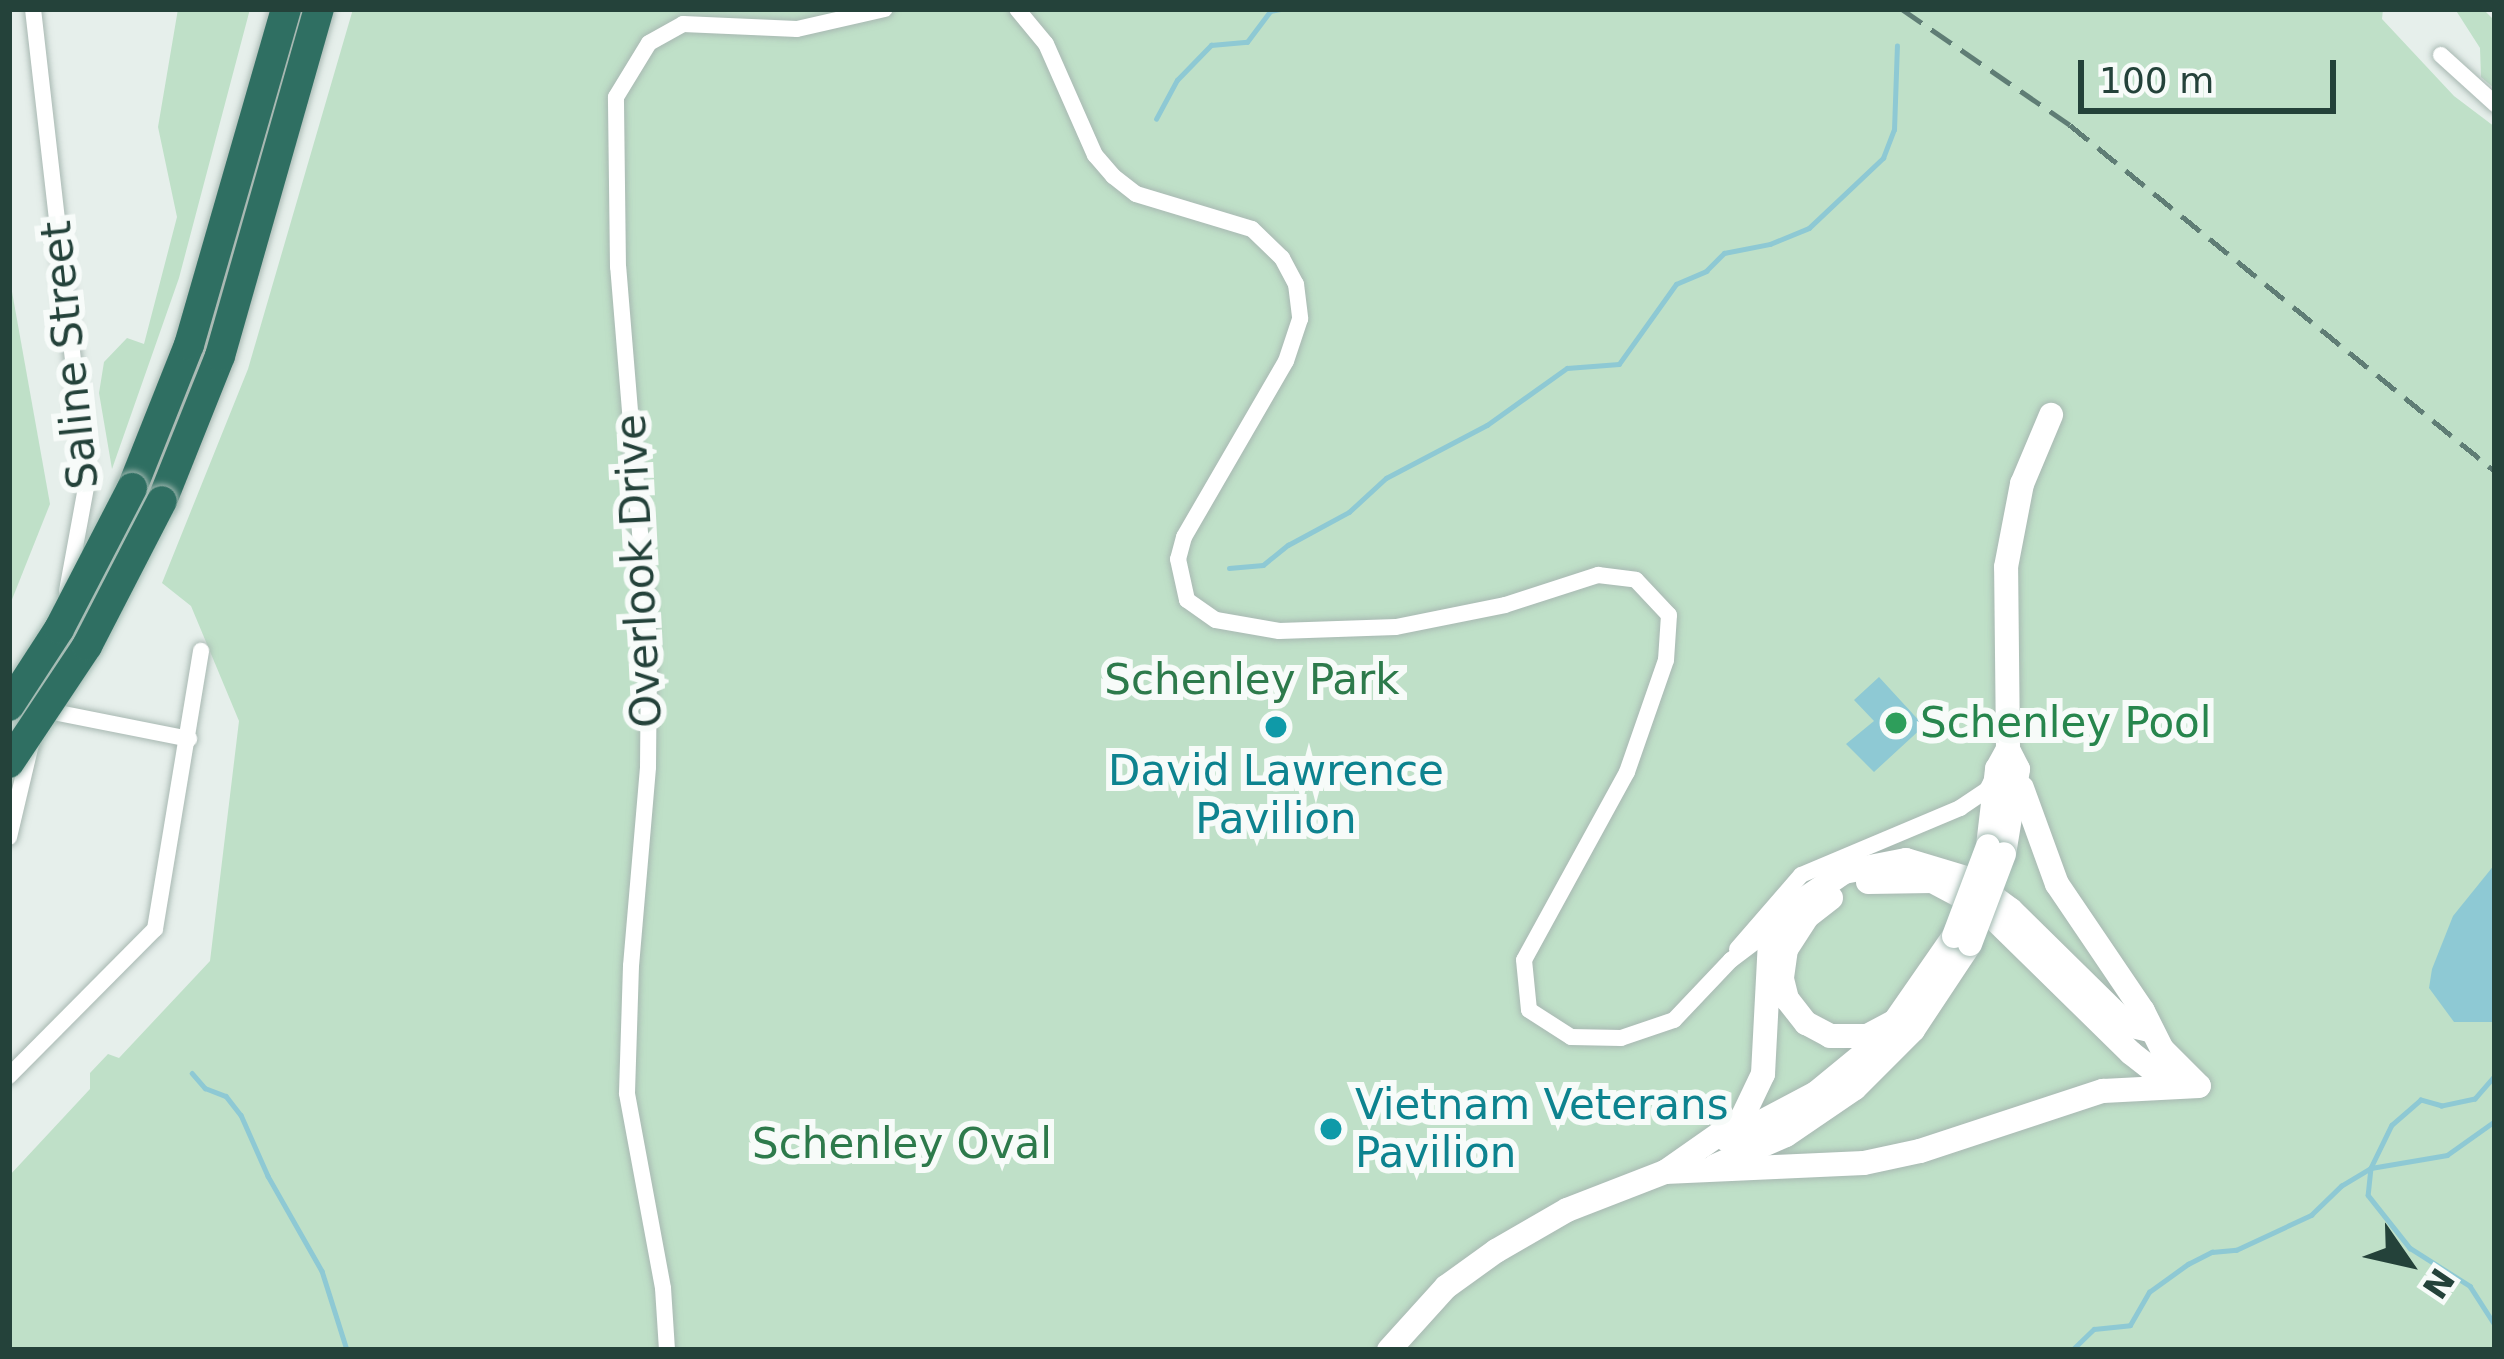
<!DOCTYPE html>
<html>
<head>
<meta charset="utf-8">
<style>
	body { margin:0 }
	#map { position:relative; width:2504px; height:1359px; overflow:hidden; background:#e6efeb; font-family:"DejaVu Sans",sans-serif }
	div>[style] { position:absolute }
	.green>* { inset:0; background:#bfe0c8 }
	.water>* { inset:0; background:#8ec9d4 }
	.stream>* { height:4.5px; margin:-2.25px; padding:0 2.25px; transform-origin:2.25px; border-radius:2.25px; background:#8ec9d4 }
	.roads { filter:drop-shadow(0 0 3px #a8b8b2) drop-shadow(0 0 3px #a8b8b2) }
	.street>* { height:16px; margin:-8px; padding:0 8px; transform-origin:8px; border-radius:8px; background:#fff }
	.secondary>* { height:24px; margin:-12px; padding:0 12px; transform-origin:12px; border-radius:12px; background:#fff }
	.highway>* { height:30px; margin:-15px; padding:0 15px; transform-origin:15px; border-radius:15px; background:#2f6f62 }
	.rail>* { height:4.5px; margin-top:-2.25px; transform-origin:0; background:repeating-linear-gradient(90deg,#5f7d75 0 24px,transparent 0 36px) }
	.bridges { filter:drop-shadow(0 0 3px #a4bbb3) drop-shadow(0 0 3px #a4bbb3) }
	.secondary-bridge>* { height:24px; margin:-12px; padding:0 12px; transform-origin:12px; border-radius:12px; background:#fff }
	.highway-bridge>* { height:30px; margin:-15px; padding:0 15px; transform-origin:15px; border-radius:15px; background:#2f6f62 }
	.dots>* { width:33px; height:33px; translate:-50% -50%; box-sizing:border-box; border:6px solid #f7fbf9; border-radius:50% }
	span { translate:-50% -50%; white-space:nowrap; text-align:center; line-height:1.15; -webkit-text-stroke:12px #f7fbf9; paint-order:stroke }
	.street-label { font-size:42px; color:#24423a }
	.park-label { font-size:42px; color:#2d7a4b }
	.leisure-label { font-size:42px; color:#27864d }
	.left { translate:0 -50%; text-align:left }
	.culture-label { font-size:42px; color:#0d838f }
	.frame { position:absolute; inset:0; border:12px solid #24423a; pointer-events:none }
	.north { position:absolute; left:2348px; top:1203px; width:120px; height:120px; -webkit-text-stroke:9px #f7fbf9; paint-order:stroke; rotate:124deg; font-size:33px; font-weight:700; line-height:48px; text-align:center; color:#24423a }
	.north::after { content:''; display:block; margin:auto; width:42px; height:54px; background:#24423a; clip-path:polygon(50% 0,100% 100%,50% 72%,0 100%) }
	.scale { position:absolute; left:2078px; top:60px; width:258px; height:54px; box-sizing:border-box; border:6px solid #24423a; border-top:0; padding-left:15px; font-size:36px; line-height:42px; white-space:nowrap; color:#24423a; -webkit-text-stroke:9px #f7fbf9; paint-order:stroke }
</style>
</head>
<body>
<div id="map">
	<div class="green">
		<i style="clip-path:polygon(178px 9px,250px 9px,179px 278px,112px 469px,99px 393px,104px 362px,127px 338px,144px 344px,177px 217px,158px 127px)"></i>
		<i style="clip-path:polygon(353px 9px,2383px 9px,2382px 19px,2454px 96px,2495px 127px,2495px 1350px,9px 1350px,9px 1176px,90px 1089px,90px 1073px,108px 1054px,119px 1058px,210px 961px,239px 721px,191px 606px,162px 583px,248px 369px)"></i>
		<i style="clip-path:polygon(2455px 9px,2483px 9px,2495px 21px,2495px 89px,2481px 77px,2480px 48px)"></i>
		<i style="clip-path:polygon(9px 275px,50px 504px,9px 607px)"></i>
	</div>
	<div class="water">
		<i style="clip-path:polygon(1879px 677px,1924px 726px,1874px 772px,1846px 744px,1874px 721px,1854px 700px)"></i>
		<i style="clip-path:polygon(2495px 864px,2495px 1022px,2454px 1022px,2429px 988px,2432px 969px,2453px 916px)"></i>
	</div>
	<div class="stream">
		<i style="left:1156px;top:119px;width:44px;rotate:-61.7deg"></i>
		<i style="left:1177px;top:80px;width:49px;rotate:-45.8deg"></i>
		<i style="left:1211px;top:45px;width:36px;rotate:-5deg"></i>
		<i style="left:1247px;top:42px;width:39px;rotate:-53deg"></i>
		<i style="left:1270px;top:11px;width:10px;rotate:-11deg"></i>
		<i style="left:1229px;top:568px;width:34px;rotate:-5deg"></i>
		<i style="left:1263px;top:565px;width:32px;rotate:-39deg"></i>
		<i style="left:1288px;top:545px;width:69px;rotate:-28.4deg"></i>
		<i style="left:1349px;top:512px;width:50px;rotate:-42.6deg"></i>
		<i style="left:1386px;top:478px;width:114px;rotate:-27.7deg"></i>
		<i style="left:1487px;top:425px;width:98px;rotate:-35.5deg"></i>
		<i style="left:1567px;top:368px;width:52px;rotate:-4.4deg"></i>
		<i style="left:1619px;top:364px;width:98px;rotate:-54.5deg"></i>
		<i style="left:1676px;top:284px;width:33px;rotate:-23deg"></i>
		<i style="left:1706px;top:271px;width:25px;rotate:-45deg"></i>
		<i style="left:1724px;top:253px;width:47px;rotate:-11.1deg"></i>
		<i style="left:1770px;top:244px;width:42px;rotate:-22.3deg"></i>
		<i style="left:1809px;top:228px;width:102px;rotate:-43.4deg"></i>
		<i style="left:1883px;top:158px;width:30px;rotate:-69deg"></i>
		<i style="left:1894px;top:130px;width:84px;rotate:-88deg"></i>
		<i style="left:192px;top:1073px;width:20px;rotate:49deg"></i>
		<i style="left:205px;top:1088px;width:22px;rotate:21deg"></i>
		<i style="left:226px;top:1096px;width:24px;rotate:52deg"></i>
		<i style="left:241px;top:1115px;width:67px;rotate:66.1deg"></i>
		<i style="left:268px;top:1176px;width:109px;rotate:60.4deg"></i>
		<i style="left:322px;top:1271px;width:83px;rotate:72.4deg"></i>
		<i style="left:2495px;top:1076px;width:30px;rotate:131deg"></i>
		<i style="left:2475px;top:1099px;width:34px;rotate:168deg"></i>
		<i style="left:2442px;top:1106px;width:22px;rotate:-164deg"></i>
		<i style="left:2421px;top:1100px;width:38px;rotate:139deg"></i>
		<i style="left:2392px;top:1125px;width:48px;rotate:116deg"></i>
		<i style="left:2371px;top:1168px;width:27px;rotate:96deg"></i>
		<i style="left:2368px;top:1195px;width:68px;rotate:51.6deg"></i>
		<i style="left:2410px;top:1248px;width:71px;rotate:32.3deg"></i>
		<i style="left:2470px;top:1286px;width:46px;rotate:57.3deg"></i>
		<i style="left:2072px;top:1350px;width:30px;rotate:-44deg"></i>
		<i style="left:2094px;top:1329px;width:36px;rotate:-6deg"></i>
		<i style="left:2130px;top:1325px;width:38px;rotate:-60deg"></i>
		<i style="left:2149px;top:1292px;width:48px;rotate:-35.7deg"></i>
		<i style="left:2188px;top:1264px;width:27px;rotate:-27deg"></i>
		<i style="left:2212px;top:1252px;width:24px;rotate:-5deg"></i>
		<i style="left:2236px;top:1250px;width:83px;rotate:-25deg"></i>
		<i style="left:2311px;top:1215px;width:42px;rotate:-44deg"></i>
		<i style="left:2341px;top:1186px;width:35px;rotate:-31deg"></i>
		<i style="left:2371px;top:1168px;width:77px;rotate:-9.7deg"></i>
		<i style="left:2447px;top:1155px;width:59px;rotate:-35.3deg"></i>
	</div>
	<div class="roads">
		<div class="street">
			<i style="left:33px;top:9px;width:476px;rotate:83.5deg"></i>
			<i style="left:87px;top:482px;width:111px;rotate:100.4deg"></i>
			<i style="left:1017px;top:9px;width:45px;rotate:50.4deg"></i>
			<i style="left:1046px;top:44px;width:121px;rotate:66.2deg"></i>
			<i style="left:1095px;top:155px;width:28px;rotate:49deg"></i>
			<i style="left:1113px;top:176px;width:29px;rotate:38deg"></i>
			<i style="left:1136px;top:194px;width:121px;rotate:16.8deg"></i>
			<i style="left:1252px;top:229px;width:42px;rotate:44deg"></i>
			<i style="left:1282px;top:258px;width:30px;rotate:62deg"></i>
			<i style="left:1296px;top:284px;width:35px;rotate:83deg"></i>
			<i style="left:1300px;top:319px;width:44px;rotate:108.4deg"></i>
			<i style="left:1286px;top:361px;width:203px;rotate:120.1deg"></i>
			<i style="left:1184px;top:537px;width:23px;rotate:105deg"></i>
			<i style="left:1178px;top:559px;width:42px;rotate:77.6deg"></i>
			<i style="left:1187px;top:600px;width:35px;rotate:35deg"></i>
			<i style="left:1216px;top:620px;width:64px;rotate:9.9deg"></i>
			<i style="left:1279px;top:631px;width:117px;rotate:-2deg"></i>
			<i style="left:1396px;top:627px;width:111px;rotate:-11.4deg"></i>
			<i style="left:1505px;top:605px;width:98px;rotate:-17.9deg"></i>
			<i style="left:1598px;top:575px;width:38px;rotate:7deg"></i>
			<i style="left:1636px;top:580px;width:48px;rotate:46.7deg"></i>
			<i style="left:1669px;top:615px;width:45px;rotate:93.8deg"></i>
			<i style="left:1666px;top:660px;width:119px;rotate:109.2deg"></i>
			<i style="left:1627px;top:772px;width:214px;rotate:118.7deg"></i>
			<i style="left:1524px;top:960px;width:50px;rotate:84.3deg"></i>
			<i style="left:1529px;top:1010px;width:50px;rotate:32.7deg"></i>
			<i style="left:1571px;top:1037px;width:50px;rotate:1.1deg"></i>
			<i style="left:1621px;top:1038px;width:56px;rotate:-18.8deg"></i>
			<i style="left:1674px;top:1020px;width:83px;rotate:-46.5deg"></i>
			<i style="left:1731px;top:960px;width:55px;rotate:-36.9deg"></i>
			<i style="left:2441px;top:55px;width:73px;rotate:42.2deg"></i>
			<i style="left:43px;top:710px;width:149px;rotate:11.2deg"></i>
			<i style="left:9px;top:837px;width:96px;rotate:-76.7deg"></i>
			<i style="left:1737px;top:949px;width:98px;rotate:-49.1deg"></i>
			<i style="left:1801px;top:875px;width:173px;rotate:-22.8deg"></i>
			<i style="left:1960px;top:808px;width:32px;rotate:-34deg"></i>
			<i style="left:1987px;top:790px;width:13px;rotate:-63deg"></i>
			<i style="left:9px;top:1076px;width:207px;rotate:-45.2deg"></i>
			<i style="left:155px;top:929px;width:282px;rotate:-80.6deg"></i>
			<i style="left:667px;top:1350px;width:62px;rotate:-93.7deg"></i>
			<i style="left:663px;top:1288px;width:198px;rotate:-100.5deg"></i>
			<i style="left:627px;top:1093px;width:127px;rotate:-88.2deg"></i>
			<i style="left:631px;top:966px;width:200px;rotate:-85.1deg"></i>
			<i style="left:648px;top:767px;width:125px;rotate:-89.5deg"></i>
			<i style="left:649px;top:642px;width:376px;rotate:-94.7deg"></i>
			<i style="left:618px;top:267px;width:170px;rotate:-90.7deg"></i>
			<i style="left:616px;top:97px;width:63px;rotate:-58.6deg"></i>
			<i style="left:649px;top:43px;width:39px;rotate:-29deg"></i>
			<i style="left:683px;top:24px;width:114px;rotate:2.5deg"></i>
			<i style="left:797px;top:29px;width:90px;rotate:-12.8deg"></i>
		</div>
		<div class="secondary">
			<i style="left:2022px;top:788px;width:102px;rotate:70deg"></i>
			<i style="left:2057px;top:884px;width:153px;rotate:55.9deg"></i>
			<i style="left:2143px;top:1011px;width:42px;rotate:63.4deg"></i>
			<i style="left:2162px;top:1049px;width:52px;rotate:45deg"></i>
			<i style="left:1988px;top:846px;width:78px;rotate:-83.3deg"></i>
			<i style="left:1997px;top:769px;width:23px;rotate:-61deg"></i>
			<i style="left:2004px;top:854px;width:86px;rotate:-80.6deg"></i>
			<i style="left:2018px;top:769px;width:22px;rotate:-117deg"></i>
			<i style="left:2008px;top:749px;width:182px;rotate:-90.6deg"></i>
			<i style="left:2006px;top:567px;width:85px;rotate:-79.1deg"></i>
			<i style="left:2022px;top:484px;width:75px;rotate:-67.2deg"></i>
			<i style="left:1868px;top:882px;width:64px;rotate:-0.9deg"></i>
			<i style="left:1932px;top:881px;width:58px;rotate:27.9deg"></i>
			<i style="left:1983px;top:908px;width:207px;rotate:44.4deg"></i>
			<i style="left:2131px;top:1053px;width:52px;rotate:38deg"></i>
			<i style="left:1831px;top:898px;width:31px;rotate:142deg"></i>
			<i style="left:1807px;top:917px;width:38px;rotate:123deg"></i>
			<i style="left:1786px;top:949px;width:30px;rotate:98deg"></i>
			<i style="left:1782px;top:979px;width:21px;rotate:76deg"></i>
			<i style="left:1787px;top:999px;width:31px;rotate:52deg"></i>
			<i style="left:1806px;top:1023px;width:27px;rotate:28deg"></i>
			<i style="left:1830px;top:1036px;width:37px"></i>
			<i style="left:1867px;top:1036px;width:32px;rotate:-28deg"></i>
			<i style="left:1727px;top:1140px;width:101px;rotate:-27.8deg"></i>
			<i style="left:1816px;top:1093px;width:65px;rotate:-39.4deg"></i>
			<i style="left:1866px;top:1052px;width:42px;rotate:-46.9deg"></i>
			<i style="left:1895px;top:1021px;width:103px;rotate:-55.2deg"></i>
			<i style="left:1715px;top:1166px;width:77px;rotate:-23.6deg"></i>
			<i style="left:1786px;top:1135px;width:83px;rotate:-34.3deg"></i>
			<i style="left:1855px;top:1088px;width:82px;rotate:-45deg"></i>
			<i style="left:1913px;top:1030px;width:103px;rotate:-56.5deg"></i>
			<i style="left:1665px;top:1172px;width:199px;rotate:-2.6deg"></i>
			<i style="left:1864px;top:1163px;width:57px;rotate:-12.1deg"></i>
			<i style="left:1920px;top:1151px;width:193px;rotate:-18.2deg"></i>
			<i style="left:2103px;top:1091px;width:96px;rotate:-3deg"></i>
			<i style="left:1389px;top:1350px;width:85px;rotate:-47.9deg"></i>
			<i style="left:1446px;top:1287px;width:62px;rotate:-35.8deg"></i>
			<i style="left:1496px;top:1251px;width:82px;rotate:-30deg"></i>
			<i style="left:1567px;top:1210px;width:105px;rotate:-21.2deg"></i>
			<i style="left:1665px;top:1172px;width:94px;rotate:-35deg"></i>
			<i style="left:1742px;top:1118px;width:49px;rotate:-64.5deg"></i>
			<i style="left:1763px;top:1074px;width:134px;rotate:-87deg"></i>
			<i style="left:1770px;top:940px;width:37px;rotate:-57deg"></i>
			<i style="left:1790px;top:909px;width:65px;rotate:-34.4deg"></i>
			<i style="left:1844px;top:872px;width:63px;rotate:-11deg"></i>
			<i style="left:1906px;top:860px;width:66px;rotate:16.8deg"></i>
			<i style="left:1969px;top:879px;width:52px;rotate:36.4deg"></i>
			<i style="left:2011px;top:910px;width:164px;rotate:44.5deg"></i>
			<i style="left:2128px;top:1025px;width:22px;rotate:13deg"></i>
		</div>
		<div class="highway">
			<i style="left:132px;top:488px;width:154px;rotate:-68.3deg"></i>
			<i style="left:189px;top:345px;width:350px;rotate:-73.9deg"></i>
			<i style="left:162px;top:501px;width:156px;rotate:-68.2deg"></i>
			<i style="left:220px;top:356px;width:361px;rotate:-74.1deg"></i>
		</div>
	</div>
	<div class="rail">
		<i style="left:1902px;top:9px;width:204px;rotate:34.6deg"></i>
		<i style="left:2070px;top:125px;width:548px;rotate:39.15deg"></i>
	</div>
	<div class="bridges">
		<div class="secondary-bridge">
			<i style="left:1954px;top:936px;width:96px;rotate:-69.3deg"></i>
			<i style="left:1970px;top:944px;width:96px;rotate:-69.3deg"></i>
		</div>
		<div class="highway-bridge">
			<i style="left:9px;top:706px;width:92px;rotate:-57deg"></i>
			<i style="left:59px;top:629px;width:159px;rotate:-62.6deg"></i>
			<i style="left:9px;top:763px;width:141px;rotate:-56.3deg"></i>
			<i style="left:87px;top:646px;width:163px;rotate:-62.7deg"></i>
		</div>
	</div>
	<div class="dots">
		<i style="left:1896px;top:723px;background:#2e9e5b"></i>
		<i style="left:1276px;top:727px;background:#0f9aa8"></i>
		<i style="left:1331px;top:1129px;background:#0f9aa8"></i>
	</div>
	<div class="street-label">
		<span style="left:70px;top:355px;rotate:-96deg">Saline Street</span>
		<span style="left:639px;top:571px;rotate:-93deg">Overlook Drive</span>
	</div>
	<div class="park-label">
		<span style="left:1252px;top:680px">Schenley Park</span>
		<span style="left:902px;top:1144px">Schenley Oval</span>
	</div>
	<div class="leisure-label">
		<span class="left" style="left:1920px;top:723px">Schenley Pool</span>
	</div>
	<div class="culture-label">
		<span style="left:1276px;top:795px">David Lawrence<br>Pavilion</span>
		<span class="left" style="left:1355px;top:1129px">Vietnam Veterans<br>Pavilion</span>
	</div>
	<div class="frame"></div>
	<div class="north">N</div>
	<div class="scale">100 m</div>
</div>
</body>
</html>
